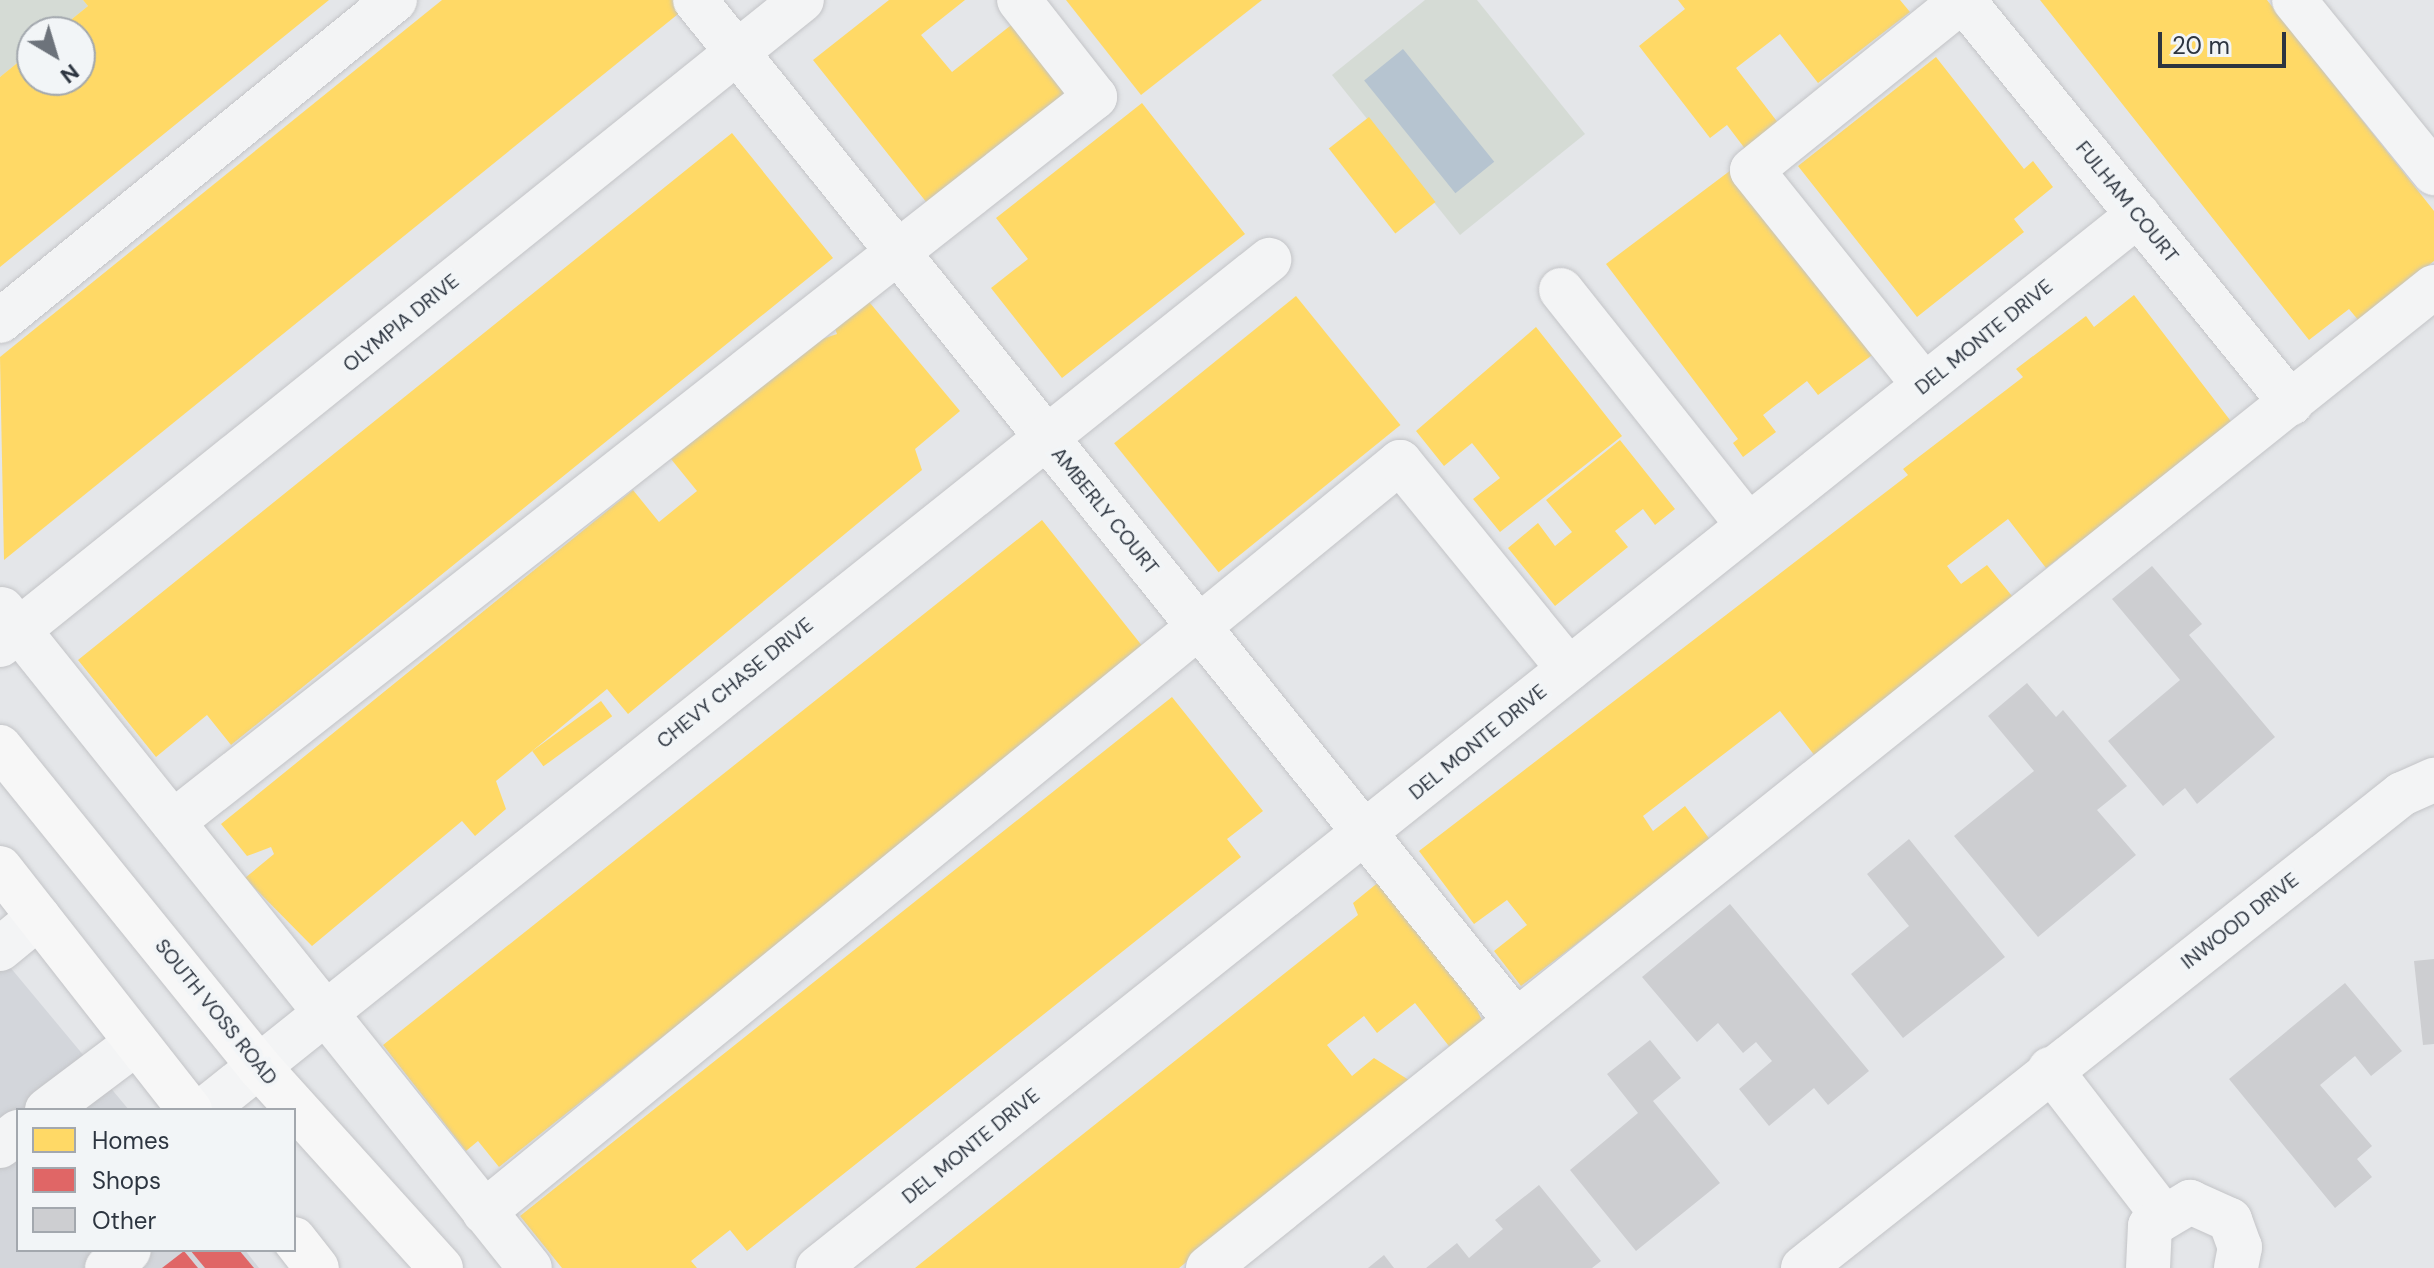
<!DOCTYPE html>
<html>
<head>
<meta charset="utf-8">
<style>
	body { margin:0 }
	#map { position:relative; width:2434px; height:1268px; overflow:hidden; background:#e4e6e9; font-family:"DM Sans",sans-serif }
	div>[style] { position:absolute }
	.built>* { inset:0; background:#d3d6db }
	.green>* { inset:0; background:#d5dbd5 }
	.water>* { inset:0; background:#b6c4d0; transform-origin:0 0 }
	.homes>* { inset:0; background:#ffd966; transform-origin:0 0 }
	.shops>* { inset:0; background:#e06666 }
	.building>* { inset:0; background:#cdced1 }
	.roads { filter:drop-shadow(0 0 2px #c3c4c7) drop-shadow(0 0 2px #c3c4c7) }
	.minor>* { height:44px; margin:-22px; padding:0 22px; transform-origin:22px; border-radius:22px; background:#f3f4f5 }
	.major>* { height:44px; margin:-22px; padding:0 22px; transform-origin:22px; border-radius:22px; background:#f7f7f7 }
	span { translate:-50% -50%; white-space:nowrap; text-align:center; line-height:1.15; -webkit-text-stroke:8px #f2f5f7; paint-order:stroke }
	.street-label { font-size:20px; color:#2d3540 }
	.legend { position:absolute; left:16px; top:1108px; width:280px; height:144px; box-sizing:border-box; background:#f2f5f7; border:2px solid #a3a8ae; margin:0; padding:10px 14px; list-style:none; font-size:24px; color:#2d3540 }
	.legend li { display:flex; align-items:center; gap:16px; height:40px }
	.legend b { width:40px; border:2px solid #a3a8ae }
	.north { position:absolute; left:16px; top:16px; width:80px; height:80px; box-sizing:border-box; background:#f2f5f7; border:2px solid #a3a8ae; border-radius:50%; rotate:142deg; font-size:22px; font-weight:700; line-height:32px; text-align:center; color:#2d3540 }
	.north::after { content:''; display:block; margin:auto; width:28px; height:36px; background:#6d737b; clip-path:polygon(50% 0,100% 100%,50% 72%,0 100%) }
	.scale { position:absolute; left:2158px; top:32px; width:128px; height:36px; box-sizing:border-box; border:4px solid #2d3540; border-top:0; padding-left:10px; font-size:24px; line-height:28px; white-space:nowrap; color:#2d3540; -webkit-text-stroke:6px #f2f5f7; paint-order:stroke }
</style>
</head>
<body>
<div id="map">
	<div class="built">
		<i style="clip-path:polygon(0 955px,129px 1110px,18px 1110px,18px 1250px,245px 1250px,259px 1268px,0 1268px)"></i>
	</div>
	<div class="green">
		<i style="clip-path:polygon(0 0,83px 0,88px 6px,56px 32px,32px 32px,32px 51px,0 77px)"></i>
		<i style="clip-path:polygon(1425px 0,1477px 0,1585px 134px,1460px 235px,1332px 75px)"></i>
	</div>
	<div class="water">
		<i style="left:1403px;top:49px;width:145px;height:50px;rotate:51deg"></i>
	</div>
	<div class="homes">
		<i style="clip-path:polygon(83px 0,329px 0,0 267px,0 77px,32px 51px,32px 80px,80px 80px,80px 32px,56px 32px,88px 6px)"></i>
		<i style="clip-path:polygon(442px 0,675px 0,683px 10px,4px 560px,0 357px)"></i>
		<i style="clip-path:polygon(889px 0,965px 0,921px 35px,952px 72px,1015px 22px,1073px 95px,931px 208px,813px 60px)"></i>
		<i style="clip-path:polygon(1066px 0,1262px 0,1141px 95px)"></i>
		<i style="clip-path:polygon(1678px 0,1900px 0,1910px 12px,1818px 83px,1780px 34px,1736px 68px,1779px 124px,1746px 150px,1727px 125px,1710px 138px,1639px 46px,1685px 9px)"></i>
		<i style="clip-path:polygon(2040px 0,2267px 0,2434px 211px,2434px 261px,2359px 321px,2349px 309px,2309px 340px)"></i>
		<i style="clip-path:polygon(1936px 57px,2024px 169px,2033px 161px,2053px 187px,2014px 219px,2024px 232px,1917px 317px,1798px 166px)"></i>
		<i style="clip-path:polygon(1142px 103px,1245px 234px,1062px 378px,991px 288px,1028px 259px,996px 218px)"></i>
		<i style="left:1369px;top:117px;width:108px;height:51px;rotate:52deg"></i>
		<i style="clip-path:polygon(732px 133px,833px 258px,231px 745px,207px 715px,156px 757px,78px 660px)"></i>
		<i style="clip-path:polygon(1735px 167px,1875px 353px,1818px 395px,1807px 381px,1763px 415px,1776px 432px,1743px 457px,1733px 443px,1738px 439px,1606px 264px)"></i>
		<i style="clip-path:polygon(2134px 295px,2233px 424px,2046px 568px,2008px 519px,1947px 566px,1961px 584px,1987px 565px,2016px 601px,1815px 756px,1780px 711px,1643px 816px,1653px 831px,1685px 806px,1711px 841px,1521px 986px,1494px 951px,1527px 925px,1507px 900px,1474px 924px,1419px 851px,1908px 475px,1903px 469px,2023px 377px,2016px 369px,2086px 316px,2094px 327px)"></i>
		<i style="left:1296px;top:296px;width:166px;height:234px;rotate:51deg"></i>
		<i style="clip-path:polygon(865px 297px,960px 411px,915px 449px,922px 470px,628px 714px,607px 689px,496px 781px,506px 809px,475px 836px,462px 821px,312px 946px,245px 878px,274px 854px,271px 847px,247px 856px,221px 824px,633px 490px,659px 522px,697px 491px,671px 459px,813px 342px,837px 334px,833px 323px)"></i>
		<i style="clip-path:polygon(1536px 327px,1622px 436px,1500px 532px,1473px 499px,1500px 478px,1472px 443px,1444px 466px,1416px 431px)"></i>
		<i style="clip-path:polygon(1620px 440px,1675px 509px,1655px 525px,1643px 509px,1615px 531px,1628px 547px,1555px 606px,1508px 548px,1538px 523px,1555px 546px,1572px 532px,1546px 500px)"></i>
		<i style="clip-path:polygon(1042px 520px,1147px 652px,499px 1167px,478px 1141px,466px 1151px,383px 1045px)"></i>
		<i style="clip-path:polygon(1172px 697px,1263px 811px,1227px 839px,1241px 857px,747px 1251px,730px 1230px,691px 1261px,697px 1268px,562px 1268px,520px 1216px)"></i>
		<i style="left:601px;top:701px;width:19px;height:85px;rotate:54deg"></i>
		<i style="clip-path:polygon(1380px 881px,1470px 994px,1484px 1025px,1452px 1050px,1415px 1003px,1377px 1033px,1364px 1016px,1327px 1045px,1352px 1076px,1374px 1058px,1412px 1082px,1179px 1268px,915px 1268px,1358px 915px,1353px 903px)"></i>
	</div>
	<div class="shops">
		<i style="clip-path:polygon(190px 1250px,239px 1250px,254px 1268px,205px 1268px)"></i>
		<i style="clip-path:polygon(184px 1251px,198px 1268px,162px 1268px)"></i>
	</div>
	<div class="building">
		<i style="clip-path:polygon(2152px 566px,2202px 624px,2189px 635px,2275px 737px,2197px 804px,2185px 788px,2163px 806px,2108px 741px,2180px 680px,2112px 599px)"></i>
		<i style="clip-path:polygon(2027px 683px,2056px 717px,2063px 710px,2127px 786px,2097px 810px,2136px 855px,2038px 937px,1954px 836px,2034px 771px,1988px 716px)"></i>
		<i style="clip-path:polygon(1909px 839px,2005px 957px,1903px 1038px,1851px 974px,1909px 926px,1867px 874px)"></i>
		<i style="clip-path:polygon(1730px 904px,1869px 1071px,1828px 1105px,1814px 1088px,1769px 1126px,1739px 1089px,1772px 1061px,1756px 1042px,1743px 1053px,1718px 1023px,1697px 1042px,1642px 977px)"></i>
		<i style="clip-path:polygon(2434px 959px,2434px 1044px,2423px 1045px,2414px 961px)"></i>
		<i style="clip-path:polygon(2345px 983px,2402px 1051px,2371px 1076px,2355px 1056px,2320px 1085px,2372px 1146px,2357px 1159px,2372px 1177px,2335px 1208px,2229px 1079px)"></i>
		<i style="clip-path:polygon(1650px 1040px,1681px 1078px,1653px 1101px,1720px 1183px,1636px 1251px,1570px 1170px,1638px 1113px,1607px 1074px)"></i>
		<i style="clip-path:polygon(1539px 1185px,1601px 1261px,1592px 1268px,1426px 1268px,1457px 1243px,1469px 1258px,1503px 1229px,1495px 1220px)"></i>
		<i style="clip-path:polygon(1384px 1255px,1394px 1268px,1368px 1268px)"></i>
	</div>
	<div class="roads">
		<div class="minor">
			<i style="left:695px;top:0;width:1310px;rotate:51.2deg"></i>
			<i style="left:1963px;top:0;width:520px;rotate:50.86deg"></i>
			<i style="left:2294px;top:0;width:223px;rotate:51deg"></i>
			<i style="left:1561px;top:290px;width:300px;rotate:51.5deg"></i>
			<i style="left:0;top:321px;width:509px;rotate:-39.1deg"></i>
			<i style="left:1924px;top:385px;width:275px;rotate:-128.7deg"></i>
			<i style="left:1752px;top:170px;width:271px;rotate:-38.9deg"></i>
			<i style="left:2px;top:609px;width:844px;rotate:51.3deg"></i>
			<i style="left:0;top:645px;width:1029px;rotate:-38.81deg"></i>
			<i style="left:173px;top:822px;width:1173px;rotate:-38.18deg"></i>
			<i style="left:1095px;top:97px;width:123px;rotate:-128.1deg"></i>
			<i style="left:0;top:949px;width:50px;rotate:-39.4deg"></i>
			<i style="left:2050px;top:1069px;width:182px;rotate:52.4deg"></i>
			<i style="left:47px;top:1110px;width:110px;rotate:-36.9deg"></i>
			<i style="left:204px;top:1110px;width:1363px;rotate:-38.59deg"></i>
			<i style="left:0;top:1146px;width:23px;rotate:-38deg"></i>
			<i style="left:484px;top:1212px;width:1184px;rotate:-39.31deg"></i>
			<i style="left:1400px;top:462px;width:267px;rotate:50.8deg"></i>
			<i style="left:107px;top:1268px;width:28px;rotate:-39deg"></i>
			<i style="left:818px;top:1268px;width:1689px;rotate:-38.58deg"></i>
			<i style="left:1208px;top:1268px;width:1570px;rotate:-38.67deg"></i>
			<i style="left:1803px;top:1268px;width:764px;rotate:-38.36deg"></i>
			<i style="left:2402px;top:794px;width:35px;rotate:-24deg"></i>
			<i style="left:2148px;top:1268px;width:42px;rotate:-87.3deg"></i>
			<i style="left:2150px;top:1226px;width:47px;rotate:-31deg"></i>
			<i style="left:2190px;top:1202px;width:44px;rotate:24.2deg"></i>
			<i style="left:2230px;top:1220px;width:29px;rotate:70deg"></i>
			<i style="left:2240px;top:1247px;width:21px;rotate:101deg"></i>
		</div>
		<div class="major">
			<i style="left:0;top:747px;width:413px;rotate:51deg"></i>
			<i style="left:260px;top:1068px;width:270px;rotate:47.9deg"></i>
			<i style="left:0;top:868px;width:308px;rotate:51.9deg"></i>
			<i style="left:294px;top:1239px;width:37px;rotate:52deg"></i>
		</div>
	</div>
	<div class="street-label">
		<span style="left:2127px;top:202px;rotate:51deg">FULHAM COURT</span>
		<span style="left:401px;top:323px;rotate:-39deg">OLYMPIA DRIVE</span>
		<span style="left:1984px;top:337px;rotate:-39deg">DEL MONTE DRIVE</span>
		<span style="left:1105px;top:511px;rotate:51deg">AMBERLY COURT</span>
		<span style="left:735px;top:683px;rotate:-39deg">CHEVY CHASE DRIVE</span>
		<span style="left:1478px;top:742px;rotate:-39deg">DEL MONTE DRIVE</span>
		<span style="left:2240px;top:921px;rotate:-38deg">INWOOD DRIVE</span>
		<span style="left:216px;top:1012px;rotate:51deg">SOUTH VOSS ROAD</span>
		<span style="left:971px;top:1146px;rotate:-39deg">DEL MONTE DRIVE</span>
	</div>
	<ul class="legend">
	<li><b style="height:22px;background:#ffd966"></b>Homes</li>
	<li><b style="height:22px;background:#e06666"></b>Shops</li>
	<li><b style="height:22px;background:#cdced1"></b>Other</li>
	</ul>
	<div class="north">N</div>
	<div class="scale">20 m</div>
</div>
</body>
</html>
